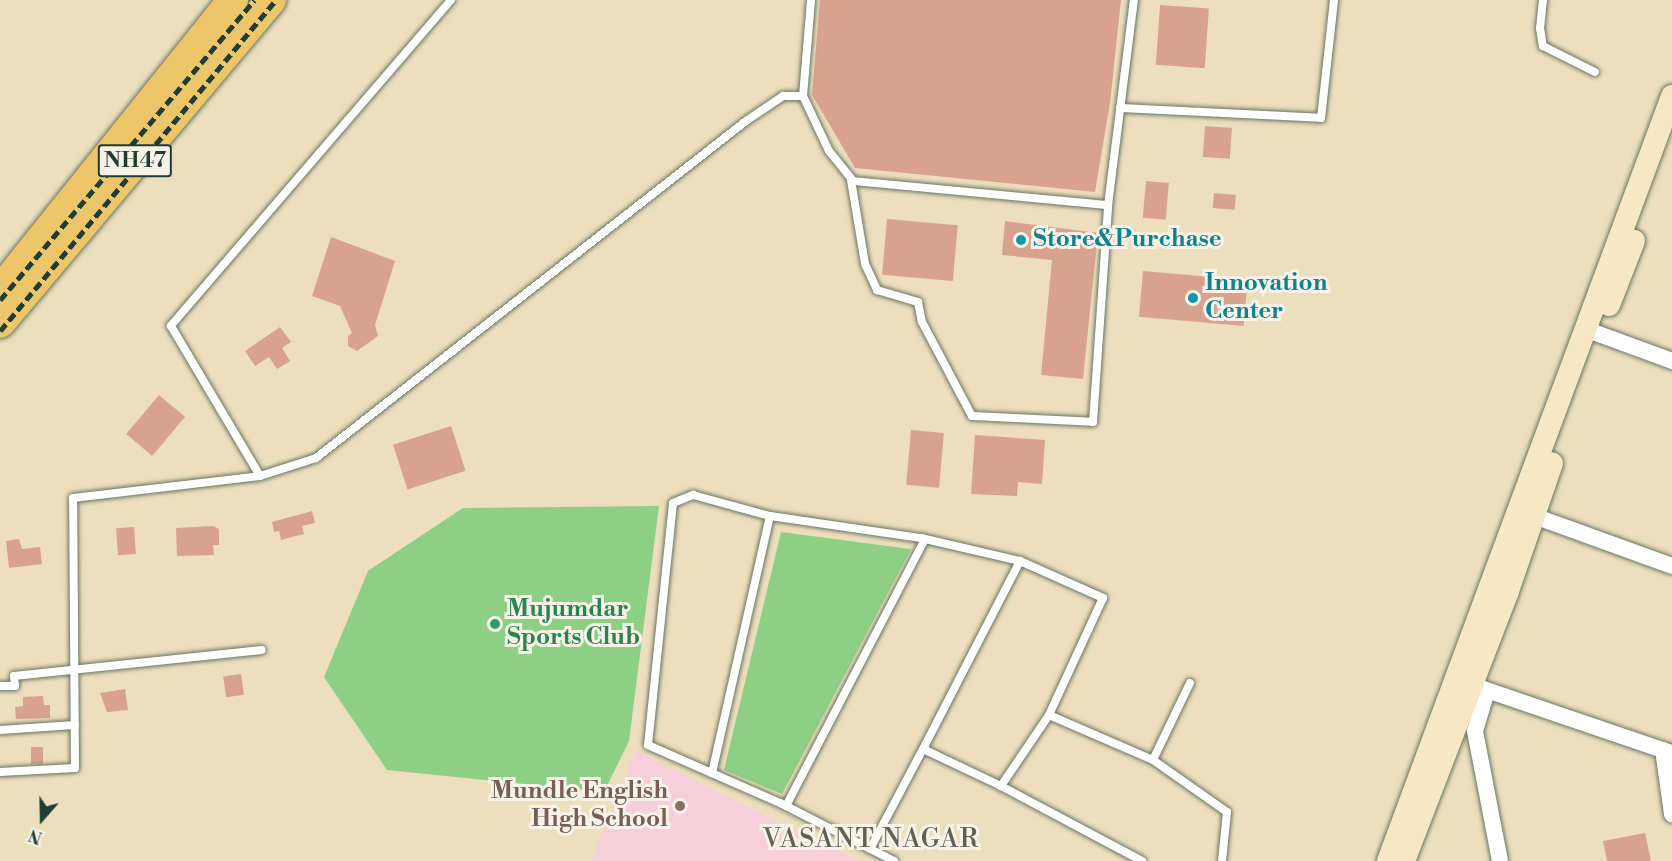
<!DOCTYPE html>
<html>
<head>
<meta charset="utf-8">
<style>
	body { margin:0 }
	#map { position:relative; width:1672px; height:861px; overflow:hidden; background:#eddfbd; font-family:"Libre Bodoni",serif }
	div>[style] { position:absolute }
	.built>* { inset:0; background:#f5cfd9 }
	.green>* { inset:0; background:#8ecf86 }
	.building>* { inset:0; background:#d8a28f; transform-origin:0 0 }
	.roads { filter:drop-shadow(0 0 2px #677664) drop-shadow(0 0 2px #677664) }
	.lane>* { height:8px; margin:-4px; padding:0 4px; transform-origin:4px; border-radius:4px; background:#fff }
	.street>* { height:16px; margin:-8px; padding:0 8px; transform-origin:8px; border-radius:8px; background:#fff }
	.secondary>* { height:22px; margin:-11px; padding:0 11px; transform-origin:11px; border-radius:11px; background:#f7e8c3 }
	.highway>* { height:30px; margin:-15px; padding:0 15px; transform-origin:15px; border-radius:15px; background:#ecc669 }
	.rail>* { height:4.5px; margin-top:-2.25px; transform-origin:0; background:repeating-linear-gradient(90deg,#1f3d34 0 9px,transparent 0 13.5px) }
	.dots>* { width:16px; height:16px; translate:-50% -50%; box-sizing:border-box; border:3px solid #f7f3e8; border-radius:50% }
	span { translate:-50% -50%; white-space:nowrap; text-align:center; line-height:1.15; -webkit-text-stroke:6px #f7f3e8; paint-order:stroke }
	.shield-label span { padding:2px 4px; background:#f7f3e8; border:2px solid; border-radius:4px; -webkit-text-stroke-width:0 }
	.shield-label { font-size:22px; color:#1f3d34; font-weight:700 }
	.culture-label { font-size:24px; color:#0d838f; font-weight:700 }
	.left { translate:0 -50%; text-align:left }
	.leisure-label { font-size:24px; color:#27864d; font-weight:700 }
	.education-label { font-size:24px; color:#785e54; font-weight:700 }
	.right { translate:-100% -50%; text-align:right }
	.neighbourhood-label { font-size:26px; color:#606054; letter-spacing:1.5px }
	.north { position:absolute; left:12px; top:789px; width:60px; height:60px; -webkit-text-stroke:4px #f7f3e8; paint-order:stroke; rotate:200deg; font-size:16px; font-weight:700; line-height:24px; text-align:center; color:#1f3d34 }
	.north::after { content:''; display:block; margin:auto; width:21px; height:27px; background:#1f3d34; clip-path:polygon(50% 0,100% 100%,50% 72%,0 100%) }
</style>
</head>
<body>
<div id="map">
	<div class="built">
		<i style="clip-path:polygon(636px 751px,859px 861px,591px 861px)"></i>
	</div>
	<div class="green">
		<i style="clip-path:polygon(659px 506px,629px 741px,604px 792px,387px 770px,324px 677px,368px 571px,463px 508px)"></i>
		<i style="clip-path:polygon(781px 532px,911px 549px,782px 794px,724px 770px)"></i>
	</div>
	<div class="building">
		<i style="clip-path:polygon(820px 0,1121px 0,1110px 103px,1095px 192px,855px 168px,812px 95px)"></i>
		<i style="left:1160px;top:5px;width:49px;height:60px;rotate:4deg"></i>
		<i style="left:1205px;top:126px;width:27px;height:31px;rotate:4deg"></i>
		<i style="left:1146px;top:181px;width:23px;height:37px;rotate:5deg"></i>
		<i style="left:1214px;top:193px;width:22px;height:15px;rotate:5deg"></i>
		<i style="left:887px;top:219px;width:71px;height:56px;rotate:5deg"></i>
		<i style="clip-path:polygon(1005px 221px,1098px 233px,1083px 379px,1041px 375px,1052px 260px,1002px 255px)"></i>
		<i style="clip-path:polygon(331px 237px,395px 261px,375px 325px,378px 336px,357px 351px,348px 346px,348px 336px,352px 333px,340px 306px,312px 296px)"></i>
		<i style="left:1143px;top:271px;width:105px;height:46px;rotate:5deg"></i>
		<i style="clip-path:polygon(280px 327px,291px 342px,282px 348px,290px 361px,277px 369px,269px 357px,255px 366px,245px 351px)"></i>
		<i style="left:159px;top:395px;width:34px;height:51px;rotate:40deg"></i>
		<i style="left:451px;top:426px;width:47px;height:61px;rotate:72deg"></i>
		<i style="left:911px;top:430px;width:33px;height:55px;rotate:5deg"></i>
		<i style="clip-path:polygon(975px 435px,1045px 440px,1042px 484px,1018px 482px,1017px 496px,971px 494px)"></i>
		<i style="clip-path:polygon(312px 511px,315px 523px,302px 526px,304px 534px,281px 540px,279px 531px,274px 532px,272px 522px)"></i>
		<i style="clip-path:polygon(213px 526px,219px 529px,219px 545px,213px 545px,214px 555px,177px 556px,176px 528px)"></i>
		<i style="left:134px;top:527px;width:27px;height:18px;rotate:86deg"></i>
		<i style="clip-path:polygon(19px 539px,22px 549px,40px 547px,42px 564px,9px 568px,6px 541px)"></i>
		<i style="left:241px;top:674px;width:21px;height:18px;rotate:82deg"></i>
		<i style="clip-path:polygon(125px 689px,128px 710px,107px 712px,100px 693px)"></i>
		<i style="clip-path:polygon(43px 696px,44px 705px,50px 705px,50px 718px,16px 719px,15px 707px,23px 706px,23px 697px)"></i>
		<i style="left:31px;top:747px;width:12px;height:17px"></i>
		<i style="clip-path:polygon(1645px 833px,1651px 861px,1607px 861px,1603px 841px)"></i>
	</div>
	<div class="roads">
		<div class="lane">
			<i style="left:451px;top:0;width:430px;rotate:130.7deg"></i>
			<i style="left:171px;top:326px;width:174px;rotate:59.3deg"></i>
			<i style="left:260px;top:476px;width:59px;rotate:-17.8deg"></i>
			<i style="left:316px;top:458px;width:546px;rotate:-38.09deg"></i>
			<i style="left:746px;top:121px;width:45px;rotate:-34deg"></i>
			<i style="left:783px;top:96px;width:20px"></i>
			<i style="left:803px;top:96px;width:61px;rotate:64.7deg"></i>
			<i style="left:829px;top:151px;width:38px;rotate:51deg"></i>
			<i style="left:853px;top:181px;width:256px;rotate:5.4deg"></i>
			<i style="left:1108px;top:205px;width:207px;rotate:-82.8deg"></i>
			<i style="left:1543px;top:0;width:28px;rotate:96deg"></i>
			<i style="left:1540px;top:28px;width:18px;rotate:81deg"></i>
			<i style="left:1543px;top:46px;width:58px;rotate:26.6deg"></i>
			<i style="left:803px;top:96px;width:96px;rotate:-85.2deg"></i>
			<i style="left:1120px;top:108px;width:201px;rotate:2.8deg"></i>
			<i style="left:1321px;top:118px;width:119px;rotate:-83.7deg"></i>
			<i style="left:851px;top:180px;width:85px;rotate:80.5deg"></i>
			<i style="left:865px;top:264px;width:29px;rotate:65deg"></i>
			<i style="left:877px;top:290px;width:43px;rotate:16.3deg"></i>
			<i style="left:918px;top:302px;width:20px;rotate:79deg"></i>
			<i style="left:922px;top:322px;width:106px;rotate:62deg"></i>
			<i style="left:972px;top:416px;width:121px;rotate:2.8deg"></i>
			<i style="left:1093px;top:422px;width:218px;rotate:-86deg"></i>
			<i style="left:1190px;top:683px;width:85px;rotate:115.7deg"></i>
			<i style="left:1153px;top:760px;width:90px;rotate:35.1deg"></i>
			<i style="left:1227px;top:812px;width:49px;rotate:95.8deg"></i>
			<i style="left:0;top:686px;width:15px"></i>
			<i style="left:15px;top:686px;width:10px;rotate:-96deg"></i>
			<i style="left:14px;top:676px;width:249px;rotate:-6deg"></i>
			<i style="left:1049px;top:715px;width:86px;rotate:124.1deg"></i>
			<i style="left:1001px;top:786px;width:160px;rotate:28deg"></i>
			<i style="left:0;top:730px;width:75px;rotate:-3.8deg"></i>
			<i style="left:0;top:772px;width:75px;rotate:-3.1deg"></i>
			<i style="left:75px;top:768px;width:270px;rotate:-90.4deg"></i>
			<i style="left:73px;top:498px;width:188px;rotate:-6.7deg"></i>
			<i style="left:712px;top:773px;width:263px;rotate:-77.3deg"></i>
			<i style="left:1001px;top:786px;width:86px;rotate:-154.6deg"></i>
			<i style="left:923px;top:749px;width:212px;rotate:-62.7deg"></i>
			<i style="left:786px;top:806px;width:301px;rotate:-62.5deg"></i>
			<i style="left:870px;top:849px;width:113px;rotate:-62.1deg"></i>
			<i style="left:894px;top:861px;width:128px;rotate:-153deg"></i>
			<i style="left:780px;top:803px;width:144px;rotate:-156.3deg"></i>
			<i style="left:648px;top:745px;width:243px;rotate:-84.1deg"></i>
			<i style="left:673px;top:503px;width:22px;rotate:-22deg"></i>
			<i style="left:693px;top:495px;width:80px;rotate:15.3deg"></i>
			<i style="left:770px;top:516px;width:153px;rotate:8.3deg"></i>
			<i style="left:921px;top:538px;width:102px;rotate:13.1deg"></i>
			<i style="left:1020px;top:561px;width:91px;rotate:24deg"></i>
			<i style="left:1103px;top:598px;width:129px;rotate:114.8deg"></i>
			<i style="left:1049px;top:715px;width:113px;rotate:23.4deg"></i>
		</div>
		<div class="street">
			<i style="left:1585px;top:329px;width:93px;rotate:20.2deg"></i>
			<i style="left:1523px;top:512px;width:158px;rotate:19.9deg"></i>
			<i style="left:1463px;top:682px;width:221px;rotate:18.8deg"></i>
			<i style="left:1487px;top:691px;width:42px;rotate:106.7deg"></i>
			<i style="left:1475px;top:731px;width:132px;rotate:79.1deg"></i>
			<i style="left:1663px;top:750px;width:65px;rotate:82deg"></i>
		</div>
		<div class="secondary">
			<i style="left:1609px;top:305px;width:69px;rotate:-68.7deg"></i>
			<i style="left:1388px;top:861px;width:816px;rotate:-69.63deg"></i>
			<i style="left:1404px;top:861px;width:289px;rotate:-68.9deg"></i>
			<i style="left:1508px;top:591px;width:135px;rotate:-71deg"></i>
		</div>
		<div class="highway">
			<i style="left:6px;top:283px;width:363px;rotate:-51.3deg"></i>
			<i style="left:0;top:323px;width:422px;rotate:-50deg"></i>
		</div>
	</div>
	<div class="rail">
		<i style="left:0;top:300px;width:393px;rotate:-49.7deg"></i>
		<i style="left:0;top:331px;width:431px;rotate:-50.2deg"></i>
	</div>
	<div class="dots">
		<i style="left:1021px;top:240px;background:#0f9aa8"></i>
		<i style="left:1193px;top:298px;background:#0f9aa8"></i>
		<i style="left:495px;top:624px;background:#2e9e5b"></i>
		<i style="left:680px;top:806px;background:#8d6e63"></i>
	</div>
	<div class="shield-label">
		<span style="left:135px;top:161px">NH47</span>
	</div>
	<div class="culture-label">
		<span class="left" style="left:1033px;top:240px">Store&amp;Purchase</span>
		<span class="left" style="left:1205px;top:298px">Innovation<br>Center</span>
	</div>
	<div class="leisure-label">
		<span class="left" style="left:507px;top:624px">Mujumdar<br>Sports Club</span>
	</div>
	<div class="education-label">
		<span class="right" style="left:668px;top:806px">Mundle English<br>High School</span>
	</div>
	<div class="neighbourhood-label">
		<span style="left:871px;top:840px">VASANT NAGAR</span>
	</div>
	<div class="north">N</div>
</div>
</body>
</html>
